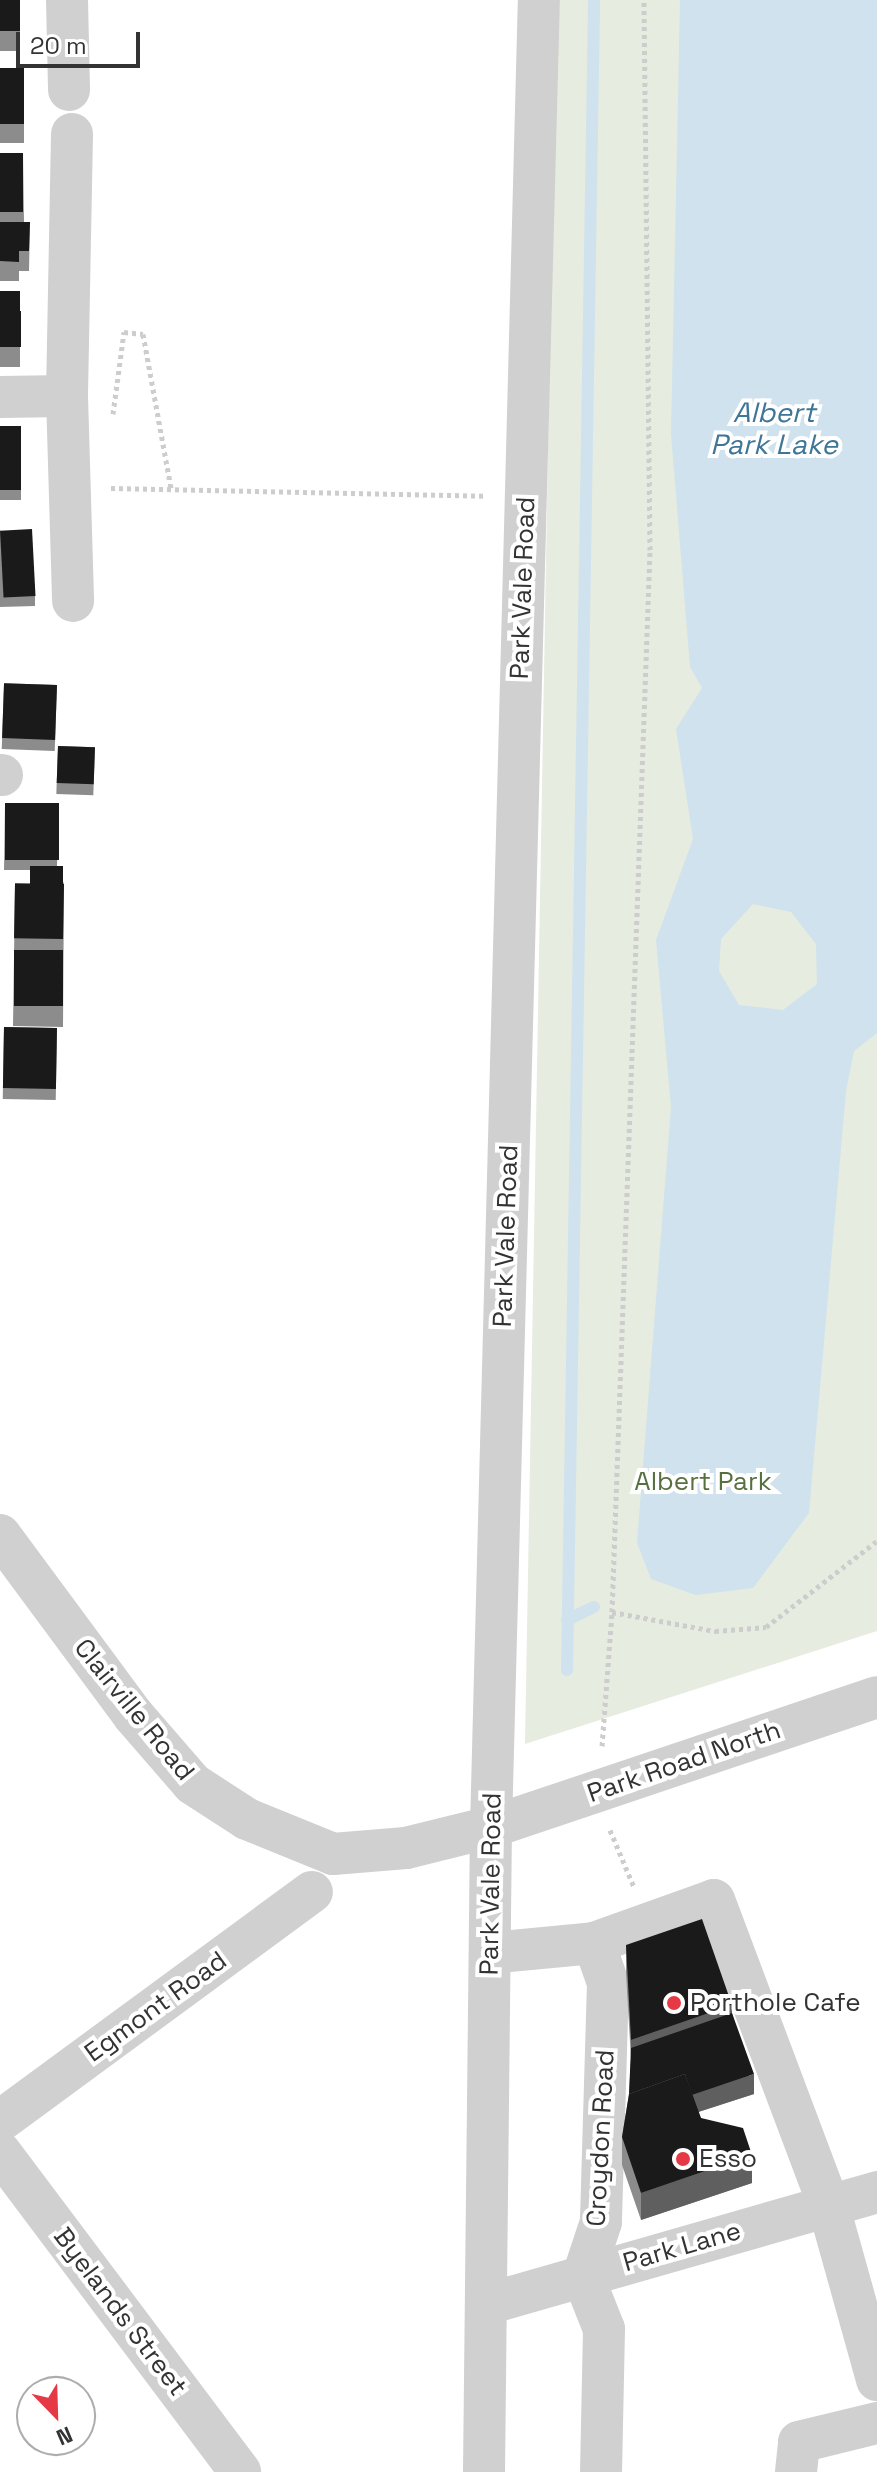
<!DOCTYPE html>
<html>
<head>
<meta charset="utf-8">
<style>
	body { margin:0 }
	#map { position:relative; width:877px; height:2472px; overflow:hidden; background:#fff; font-family:"Space Grotesk",sans-serif }
	div>[style] { position:absolute }
	.green>* { inset:0; background:#e6ecdf }
	.water>* { inset:0; background:#cfe2ee }
	.stream>* { height:12px; margin:-6px; padding:0 6px; transform-origin:6px; border-radius:6px; background:#cfe2ee }
	.path>* { height:5px; margin-top:-2.5px; transform-origin:0; background:repeating-linear-gradient(90deg,#cdcdcd 0 4px,transparent 0 8px) }
	.minor>* { height:42px; margin:-21px; padding:0 21px; transform-origin:21px; border-radius:21px; background:#d0d0d0 }
	.wall>* { inset:0; background:#8c8c8c; transform-origin:0 0 }
	.shaded-wall>* { inset:0; background:#5f5f5f }
	.building>* { inset:0; background:#1a1a1a; transform-origin:0 0 }
	.dots>* { width:22px; height:22px; translate:-50% -50%; box-sizing:border-box; border:4px solid #fff; border-radius:50% }
	span { translate:-50% -50%; white-space:nowrap; text-align:center; line-height:1.15; -webkit-text-stroke:8px #fff; paint-order:stroke }
	.street-label { font-size:26px; color:#333 }
	.park-label { font-size:26px; color:#56703f }
	.poi-label { font-size:26px; color:#333 }
	.left { translate:0 -50%; text-align:left }
	.water-label { font-size:28px; color:#3f7597; font-style:italic }
	.north { position:absolute; left:16px; top:2376px; width:80px; height:80px; box-sizing:border-box; background:#fff; border:2px solid #adadad; border-radius:50%; rotate:157deg; font-size:22px; font-weight:700; line-height:32px; text-align:center; color:#333 }
	.north::after { content:''; display:block; margin:auto; width:28px; height:36px; background:#e63946; clip-path:polygon(50% 0,100% 100%,50% 72%,0 100%) }
	.scale { position:absolute; left:16px; top:32px; width:124px; height:36px; box-sizing:border-box; border:4px solid #333; border-top:0; padding-left:10px; font-size:24px; line-height:28px; white-space:nowrap; color:#333; -webkit-text-stroke:6px #fff; paint-order:stroke }
</style>
</head>
<body>
<div id="map">
	<div class="green">
		<i style="clip-path:polygon(556px 0,877px 0,877px 1631px,525px 1744px)"></i>
	</div>
	<div class="water">
		<i style="clip-path:polygon(evenodd,680px 0,877px 0,877px 1033px,854px 1051px,846px 1091px,809px 1513px,753px 1588px,696px 1595px,651px 1579px,637px 1543px,671px 1107px,656px 940px,693px 839px,676px 729px,702px 688px,690px 667px,671px 434px,680px 0,753px 904px,791px 912px,816px 944px,817px 984px,783px 1010px,739px 1005px,719px 971px,721px 939px,753px 904px)"></i>
	</div>
	<div class="stream">
		<i style="left:567px;top:1620px;width:30px;rotate:-26deg"></i>
		<i style="left:567px;top:1670px;width:1670px;rotate:-89.07deg"></i>
	</div>
	<div class="path">
		<i style="left:113px;top:414px;width:83px;rotate:-82.4deg"></i>
		<i style="left:124px;top:332px;width:19px;rotate:6deg"></i>
		<i style="left:143px;top:334px;width:157px;rotate:79.7deg"></i>
		<i style="left:111px;top:488px;width:374px;rotate:1.2deg"></i>
		<i style="left:612px;top:1612px;width:105px;rotate:10.5deg"></i>
		<i style="left:715px;top:1631px;width:51px;rotate:-4.5deg"></i>
		<i style="left:766px;top:1627px;width:140px;rotate:-37.8deg"></i>
		<i style="left:602px;top:1746px;width:134px;rotate:-85.7deg"></i>
		<i style="left:612px;top:1612px;width:1063px;rotate:-87.95deg"></i>
		<i style="left:650px;top:550px;width:550px;rotate:-90.63deg"></i>
		<i style="left:610px;top:1830px;width:62px;rotate:67.2deg"></i>
	</div>
	<div class="minor">
		<i style="left:67px;top:0;width:90px;rotate:88.7deg"></i>
		<i style="left:72px;top:134px;width:262px;rotate:91.1deg"></i>
		<i style="left:67px;top:396px;width:205px;rotate:88.3deg"></i>
		<i style="left:0;top:397px;width:67px;rotate:-0.9deg"></i>
		<i style="left:0;top:775px;width:2px"></i>
		<i style="left:0;top:1535px;width:225px;rotate:53.5deg"></i>
		<i style="left:134px;top:1716px;width:90px;rotate:49.1deg"></i>
		<i style="left:193px;top:1784px;width:64px;rotate:32.9deg"></i>
		<i style="left:247px;top:1819px;width:93px;rotate:22.1deg"></i>
		<i style="left:333px;top:1854px;width:73px;rotate:-4.7deg"></i>
		<i style="left:406px;top:1848px;width:88px;rotate:-13.9deg"></i>
		<i style="left:491px;top:1827px;width:407px;rotate:-18.6deg"></i>
		<i style="left:594px;top:1943px;width:42px;rotate:70.7deg"></i>
		<i style="left:608px;top:1983px;width:239px;rotate:91.7deg"></i>
		<i style="left:601px;top:2222px;width:57px;rotate:108.4deg"></i>
		<i style="left:583px;top:2276px;width:57px;rotate:68.4deg"></i>
		<i style="left:604px;top:2329px;width:143px;rotate:91.2deg"></i>
		<i style="left:490px;top:1953px;width:104px;rotate:-5.5deg"></i>
		<i style="left:594px;top:1943px;width:127px;rotate:-19.7deg"></i>
		<i style="left:714px;top:1900px;width:325px;rotate:69.4deg"></i>
		<i style="left:828px;top:2204px;width:183px;rotate:74.4deg"></i>
		<i style="left:0;top:2121px;width:387px;rotate:-36.3deg"></i>
		<i style="left:0;top:2152px;width:400px;rotate:53.1deg"></i>
		<i style="left:487px;top:2304px;width:406px;rotate:-16deg"></i>
		<i style="left:484px;top:2472px;width:645px;rotate:-89.38deg"></i>
		<i style="left:491px;top:1827px;width:1828px;rotate:-88.5deg"></i>
		<i style="left:796px;top:2472px;width:30px;rotate:-84deg"></i>
		<i style="left:799px;top:2442px;width:80px;rotate:-13.7deg"></i>
	</div>
	<div class="wall">
		<i style="left:0;top:0;width:20px;height:51px"></i>
		<i style="left:24px;top:68px;width:75px;height:24px;rotate:90deg"></i>
		<i style="clip-path:polygon(0 153px,23px 153px,24px 222px,30px 222px,29px 271px,19px 271px,19px 281px,0 281px)"></i>
		<i style="left:0;top:291px;width:20px;height:76px"></i>
		<i style="left:0;top:426px;width:21px;height:74px"></i>
		<i style="clip-path:polygon(0 530px,35px 596px,35px 606px,0 607px)"></i>
		<i style="left:57px;top:685px;width:66px;height:53px;rotate:92deg"></i>
		<i style="left:58px;top:746px;width:37px;height:48px;rotate:2deg"></i>
		<i style="clip-path:polygon(5px 803px,59px 803px,57px 866px,64px 884px,63px 1027px,13px 1026px,15px 886px,30px 885px,30px 870px,4px 870px)"></i>
		<i style="left:4px;top:1027px;width:53px;height:72px;rotate:1deg"></i>
		<i style="clip-path:polygon(626px 1945px,732px 2013px,754px 2094px,698px 2112px,701px 2118px,752px 2183px,641px 2220px,622px 2165px,622px 2137px,629px 2094px,631px 2059px,626px 1973px)"></i>
	</div>
	<div class="shaded-wall">
		<i style="clip-path:polygon(732px 2005px,732px 2032px,631px 2068px,631px 2040px)"></i>
		<i style="clip-path:polygon(754px 2074px,754px 2094px,689px 2115px,689px 2096px)"></i>
		<i style="clip-path:polygon(752px 2155px,752px 2183px,641px 2220px,641px 2193px)"></i>
	</div>
	<div class="building">
		<i style="left:0;top:0;width:20px;height:31px"></i>
		<i style="left:24px;top:68px;width:56px;height:24px;rotate:90deg"></i>
		<i style="left:0;top:153px;width:23px;height:59px"></i>
		<i style="clip-path:polygon(0 222px,30px 222px,29px 251px,19px 251px,19px 262px,0 261px)"></i>
		<i style="left:0;top:291px;width:20px;height:20px"></i>
		<i style="left:0;top:311px;width:21px;height:36px"></i>
		<i style="left:0;top:426px;width:21px;height:64px"></i>
		<i style="left:32px;top:529px;width:67px;height:32px;rotate:87deg"></i>
		<i style="left:57px;top:685px;width:55px;height:53px;rotate:92deg"></i>
		<i style="left:58px;top:746px;width:37px;height:37px;rotate:2deg"></i>
		<i style="left:5px;top:803px;width:54px;height:57px"></i>
		<i style="left:63px;top:866px;width:18px;height:33px;rotate:90deg"></i>
		<i style="left:64px;top:884px;width:55px;height:49px;rotate:91deg"></i>
		<i style="left:14px;top:950px;width:49px;height:56px"></i>
		<i style="left:4px;top:1027px;width:53px;height:61px;rotate:1deg"></i>
		<i style="clip-path:polygon(702px 1919px,732px 2005px,631px 2040px,626px 1945px)"></i>
		<i style="clip-path:polygon(732px 2013px,754px 2074px,692px 2095px,685px 2074px,629px 2094px,631px 2048px)"></i>
		<i style="clip-path:polygon(685px 2074px,701px 2118px,743px 2128px,752px 2155px,641px 2193px,622px 2137px,629px 2094px)"></i>
	</div>
	<div class="dots">
		<i style="left:674px;top:2003px;background:#e63946"></i>
		<i style="left:683px;top:2159px;background:#e63946"></i>
	</div>
	<div class="street-label">
		<span style="left:523px;top:588px;rotate:-88deg">Park Vale Road</span>
		<span style="left:506px;top:1236px;rotate:-88deg">Park Vale Road</span>
		<span style="left:134px;top:1710px;rotate:51deg">Clairville Road</span>
		<span style="left:684px;top:1762px;rotate:-19deg">Park Road North</span>
		<span style="left:491px;top:1884px;rotate:-89deg">Park Vale Road</span>
		<span style="left:156px;top:2007px;rotate:-36deg">Egmont Road</span>
		<span style="left:601px;top:2138px;rotate:-87deg">Croydon Road</span>
		<span style="left:682px;top:2247px;rotate:-16deg">Park Lane</span>
		<span style="left:120px;top:2312px;rotate:53deg">Byelands Street</span>
	</div>
	<div class="park-label">
		<span style="left:703px;top:1482px">Albert Park</span>
	</div>
	<div class="poi-label">
		<span class="left" style="left:690px;top:2003px">Porthole Cafe</span>
		<span class="left" style="left:699px;top:2159px">Esso</span>
	</div>
	<div class="water-label">
		<span style="left:774px;top:428px">Albert<br>Park Lake</span>
	</div>
	<div class="north">N</div>
	<div class="scale">20 m</div>
</div>
</body>
</html>
